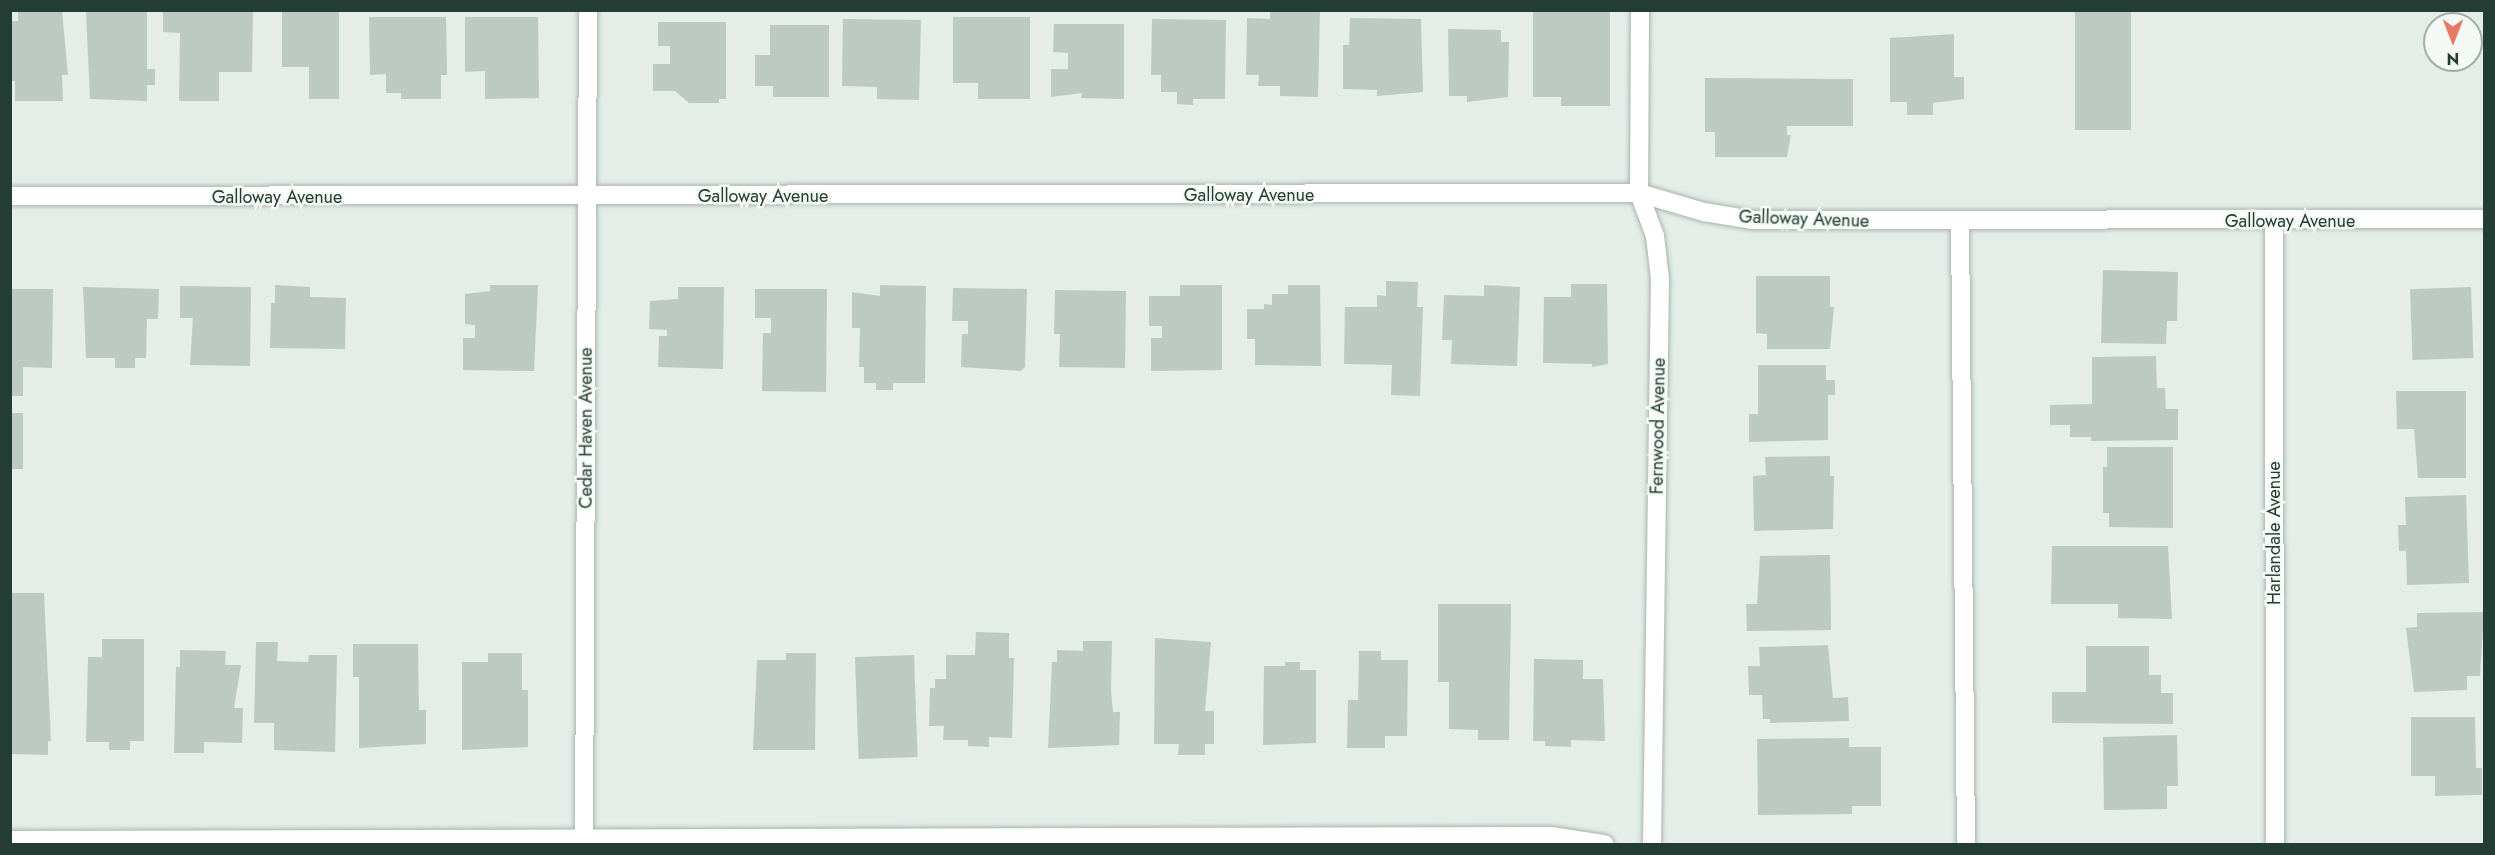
<!DOCTYPE html>
<html>
<head>
<meta charset="utf-8">
<style>
	body { margin:0 }
	#map { position:relative; width:2495px; height:855px; overflow:hidden; background:#e4ede8; font-family:Jost,sans-serif }
	div>[style] { position:absolute }
	.building>* { inset:0; background:#bccac3; transform-origin:0 0 }
	.roads { filter:drop-shadow(0 0 2px #a7b5ae) drop-shadow(0 0 2px #a7b5ae) }
	.minor>* { height:18px; margin:-9px; padding:0 9px; transform-origin:9px; border-radius:9px; background:#fff }
	span { translate:-50% -50%; white-space:nowrap; text-align:center; line-height:1.15; -webkit-text-stroke:5px #f4f9f6; paint-order:stroke }
	.street-label { font-size:18px; color:#243d34 }
	.frame { position:absolute; inset:0; border:12px solid #243d34; pointer-events:none }
	.north { position:absolute; left:2423px; top:12px; width:60px; height:60px; box-sizing:border-box; background:#f4f9f6; border:2px solid #a1aea8; border-radius:50%; rotate:180deg; font-size:16px; font-weight:700; line-height:24px; text-align:center; color:#243d34 }
	.north::after { content:''; display:block; margin:auto; width:21px; height:27px; background:#ea7865; clip-path:polygon(50% 0,100% 100%,50% 72%,0 100%) }
</style>
</head>
<body>
<div id="map">
	<div class="building">
		<i style="clip-path:polygon(18px 10px,62px 10px,68px 75px,62px 75px,63px 101px,15px 101px,15px 81px,10px 81px,10px 21px,18px 21px)"></i>
		<i style="clip-path:polygon(163px 10px,253px 11px,252px 72px,219px 72px,219px 101px,179px 101px,180px 33px,163px 32px)"></i>
		<i style="clip-path:polygon(282px 10px,339px 10px,339px 99px,309px 99px,309px 67px,282px 67px)"></i>
		<i style="clip-path:polygon(1270px 10px,1320px 10px,1318px 97px,1280px 96px,1280px 86px,1258px 86px,1259px 75px,1246px 75px,1247px 18px,1270px 19px)"></i>
		<i style="clip-path:polygon(1533px 10px,1610px 10px,1610px 106px,1561px 106px,1561px 97px,1533px 97px)"></i>
		<i style="left:2075px;top:10px;width:56px;height:120px"></i>
		<i style="clip-path:polygon(86px 12px,147px 12px,147px 69px,155px 69px,155px 85px,147px 85px,147px 101px,90px 99px)"></i>
		<i style="clip-path:polygon(369px 17px,446px 17px,447px 75px,441px 75px,441px 99px,401px 99px,401px 93px,386px 93px,386px 74px,370px 75px)"></i>
		<i style="clip-path:polygon(465px 17px,538px 17px,539px 98px,485px 99px,485px 71px,465px 72px)"></i>
		<i style="clip-path:polygon(953px 17px,1030px 17px,1030px 99px,978px 99px,978px 83px,953px 83px)"></i>
		<i style="clip-path:polygon(1350px 18px,1421px 19px,1423px 92px,1377px 96px,1377px 90px,1343px 89px,1343px 45px,1349px 45px)"></i>
		<i style="clip-path:polygon(843px 19px,921px 20px,919px 100px,877px 99px,877px 87px,842px 86px)"></i>
		<i style="clip-path:polygon(1152px 19px,1226px 20px,1225px 99px,1193px 99px,1193px 105px,1177px 104px,1177px 92px,1161px 92px,1161px 75px,1151px 75px)"></i>
		<i style="clip-path:polygon(658px 22px,726px 22px,726px 99px,719px 99px,719px 103px,689px 103px,675px 91px,653px 91px,653px 64px,670px 64px,670px 46px,658px 46px)"></i>
		<i style="clip-path:polygon(1054px 24px,1124px 24px,1124px 99px,1081px 98px,1082px 93px,1051px 97px,1051px 69px,1068px 69px,1068px 53px,1053px 52px)"></i>
		<i style="clip-path:polygon(770px 25px,829px 25px,829px 97px,773px 97px,773px 86px,755px 86px,755px 55px,770px 55px)"></i>
		<i style="clip-path:polygon(1448px 29px,1501px 30px,1501px 42px,1509px 42px,1508px 97px,1467px 102px,1467px 96px,1449px 96px)"></i>
		<i style="clip-path:polygon(1954px 34px,1954px 77px,1964px 77px,1964px 99px,1933px 103px,1933px 115px,1907px 115px,1907px 102px,1890px 102px,1890px 38px)"></i>
		<i style="clip-path:polygon(1705px 78px,1853px 79px,1853px 126px,1787px 126px,1787px 135px,1791px 135px,1787px 157px,1715px 157px,1715px 132px,1705px 132px)"></i>
		<i style="clip-path:polygon(2103px 270px,2178px 272px,2177px 321px,2167px 321px,2166px 344px,2101px 343px)"></i>
		<i style="clip-path:polygon(1756px 276px,1830px 276px,1830px 307px,1834px 307px,1830px 349px,1767px 349px,1767px 334px,1756px 333px)"></i>
		<i style="clip-path:polygon(1386px 281px,1418px 282px,1417px 307px,1423px 307px,1420px 396px,1391px 395px,1392px 365px,1344px 364px,1345px 307px,1377px 307px,1377px 295px,1386px 296px)"></i>
		<i style="clip-path:polygon(1571px 284px,1607px 284px,1608px 364px,1592px 367px,1592px 364px,1543px 363px,1544px 297px,1571px 297px)"></i>
		<i style="clip-path:polygon(275px 285px,310px 287px,310px 297px,346px 298px,345px 349px,270px 348px,271px 303px,275px 303px)"></i>
		<i style="clip-path:polygon(490px 285px,538px 285px,534px 371px,463px 370px,463px 338px,475px 338px,475px 325px,465px 324px,465px 294px,490px 291px)"></i>
		<i style="clip-path:polygon(880px 285px,926px 286px,925px 383px,893px 383px,893px 390px,876px 390px,876px 383px,864px 383px,864px 367px,859px 367px,860px 328px,852px 328px,852px 292px,880px 296px)"></i>
		<i style="clip-path:polygon(1180px 285px,1222px 285px,1222px 370px,1151px 371px,1151px 338px,1162px 338px,1162px 326px,1149px 326px,1149px 296px,1180px 296px)"></i>
		<i style="clip-path:polygon(1288px 285px,1320px 285px,1321px 366px,1255px 365px,1255px 339px,1247px 339px,1247px 309px,1264px 309px,1264px 304px,1272px 305px,1272px 294px,1288px 294px)"></i>
		<i style="clip-path:polygon(1484px 285px,1520px 287px,1517px 366px,1451px 364px,1452px 340px,1442px 340px,1444px 295px,1484px 296px)"></i>
		<i style="clip-path:polygon(180px 286px,251px 287px,250px 366px,190px 365px,193px 318px,180px 318px)"></i>
		<i style="clip-path:polygon(83px 287px,159px 289px,158px 319px,147px 319px,146px 358px,135px 358px,135px 368px,115px 368px,115px 358px,86px 358px)"></i>
		<i style="clip-path:polygon(678px 287px,724px 287px,723px 369px,658px 367px,659px 336px,667px 336px,667px 330px,649px 329px,650px 301px,678px 299px)"></i>
		<i style="left:2471px;top:287px;width:71px;height:61px;rotate:88deg"></i>
		<i style="clip-path:polygon(953px 288px,1027px 289px,1025px 367px,1021px 371px,961px 367px,962px 334px,968px 334px,968px 321px,952px 321px)"></i>
		<i style="clip-path:polygon(10px 289px,53px 289px,52px 368px,23px 367px,23px 396px,10px 396px)"></i>
		<i style="clip-path:polygon(755px 289px,827px 289px,826px 392px,762px 391px,763px 333px,771px 333px,771px 318px,755px 318px)"></i>
		<i style="clip-path:polygon(1055px 290px,1126px 291px,1125px 368px,1059px 367px,1060px 334px,1054px 334px)"></i>
		<i style="clip-path:polygon(2156px 356px,2157px 388px,2165px 388px,2166px 409px,2178px 409px,2178px 440px,2091px 441px,2091px 437px,2070px 437px,2070px 425px,2050px 425px,2050px 405px,2092px 404px,2092px 357px)"></i>
		<i style="clip-path:polygon(1758px 365px,1826px 365px,1826px 380px,1835px 380px,1835px 395px,1828px 395px,1828px 440px,1749px 442px,1749px 414px,1758px 414px)"></i>
		<i style="clip-path:polygon(2396px 391px,2466px 391px,2466px 478px,2418px 478px,2414px 429px,2397px 429px)"></i>
		<i style="left:10px;top:413px;width:13px;height:56px"></i>
		<i style="clip-path:polygon(2107px 447px,2173px 447px,2173px 528px,2109px 527px,2109px 513px,2103px 513px,2103px 467px,2107px 467px)"></i>
		<i style="clip-path:polygon(1830px 456px,1830px 476px,1834px 476px,1833px 529px,1754px 531px,1753px 476px,1766px 475px,1765px 457px)"></i>
		<i style="clip-path:polygon(2466px 495px,2469px 583px,2407px 585px,2406px 551px,2399px 551px,2398px 525px,2406px 525px,2405px 497px)"></i>
		<i style="clip-path:polygon(2052px 546px,2168px 546px,2172px 619px,2118px 618px,2118px 604px,2051px 604px)"></i>
		<i style="clip-path:polygon(1830px 555px,1831px 630px,1747px 631px,1746px 604px,1757px 604px,1760px 556px)"></i>
		<i style="clip-path:polygon(10px 593px,44px 593px,51px 741px,48px 741px,48px 755px,10px 754px)"></i>
		<i style="clip-path:polygon(1438px 604px,1511px 604px,1509px 740px,1478px 740px,1478px 730px,1449px 729px,1449px 682px,1438px 682px)"></i>
		<i style="clip-path:polygon(2484px 612px,2480px 676px,2467px 676px,2467px 690px,2414px 692px,2406px 628px,2417px 627px,2417px 613px)"></i>
		<i style="clip-path:polygon(976px 632px,1009px 633px,1009px 658px,1014px 658px,1012px 738px,989px 737px,989px 747px,968px 746px,968px 740px,943px 740px,944px 726px,929px 726px,930px 688px,935px 688px,935px 679px,946px 679px,946px 655px,975px 655px)"></i>
		<i style="clip-path:polygon(1155px 638px,1211px 642px,1205px 711px,1214px 711px,1214px 744px,1205px 744px,1205px 755px,1178px 755px,1179px 744px,1154px 744px)"></i>
		<i style="clip-path:polygon(102px 639px,144px 639px,144px 741px,130px 741px,130px 750px,109px 750px,109px 742px,86px 742px,88px 657px,102px 657px)"></i>
		<i style="clip-path:polygon(1083px 641px,1112px 641px,1111px 691px,1113px 712px,1120px 712px,1119px 745px,1048px 748px,1052px 662px,1057px 662px,1057px 650px,1083px 651px)"></i>
		<i style="clip-path:polygon(256px 642px,278px 642px,277px 661px,308px 662px,309px 655px,337px 655px,335px 752px,274px 750px,274px 723px,254px 723px)"></i>
		<i style="clip-path:polygon(353px 644px,418px 644px,419px 710px,426px 710px,426px 744px,359px 748px,359px 677px,353px 677px)"></i>
		<i style="clip-path:polygon(1828px 645px,1833px 698px,1848px 697px,1849px 721px,1770px 723px,1770px 719px,1763px 719px,1762px 695px,1749px 695px,1748px 666px,1760px 666px,1759px 647px)"></i>
		<i style="clip-path:polygon(2086px 646px,2149px 646px,2149px 675px,2161px 675px,2161px 693px,2173px 693px,2173px 724px,2052px 723px,2052px 692px,2086px 692px)"></i>
		<i style="clip-path:polygon(180px 650px,226px 651px,225px 665px,241px 665px,234px 708px,243px 708px,242px 743px,204px 742px,204px 753px,174px 753px,176px 667px,180px 667px)"></i>
		<i style="clip-path:polygon(1359px 651px,1381px 651px,1381px 660px,1408px 660px,1407px 736px,1385px 736px,1385px 748px,1347px 748px,1348px 700px,1358px 700px)"></i>
		<i style="clip-path:polygon(488px 653px,522px 653px,522px 690px,528px 690px,528px 747px,462px 750px,462px 662px,488px 662px)"></i>
		<i style="clip-path:polygon(786px 653px,816px 653px,815px 750px,753px 750px,757px 660px,786px 660px)"></i>
		<i style="left:914px;top:655px;width:102px;height:59px;rotate:88deg"></i>
		<i style="clip-path:polygon(1534px 659px,1583px 660px,1583px 679px,1603px 679px,1605px 741px,1571px 740px,1571px 747px,1545px 746px,1545px 741px,1533px 741px)"></i>
		<i style="clip-path:polygon(1285px 662px,1300px 662px,1300px 670px,1316px 670px,1316px 743px,1263px 745px,1264px 666px,1285px 666px)"></i>
		<i style="clip-path:polygon(2411px 717px,2475px 717px,2476px 768px,2482px 768px,2482px 795px,2435px 796px,2435px 776px,2411px 776px)"></i>
		<i style="clip-path:polygon(2177px 735px,2178px 786px,2167px 786px,2167px 809px,2104px 810px,2103px 737px)"></i>
		<i style="clip-path:polygon(1849px 738px,1849px 747px,1881px 747px,1881px 806px,1852px 806px,1852px 814px,1758px 815px,1757px 739px)"></i>
	</div>
	<div class="roads">
		<div class="minor">
			<i style="left:1640px;top:10px;width:183px;rotate:90.3deg"></i>
			<i style="left:1639px;top:193px;width:46px;rotate:69.6deg"></i>
			<i style="left:1655px;top:236px;width:43px;rotate:83.4deg"></i>
			<i style="left:1660px;top:279px;width:565px;rotate:90.81deg"></i>
			<i style="left:10px;top:196px;width:1629px;rotate:-0.11deg"></i>
			<i style="left:1639px;top:193px;width:68px;rotate:16.3deg"></i>
			<i style="left:1704px;top:212px;width:50px;rotate:9.3deg"></i>
			<i style="left:1753px;top:220px;width:731px;rotate:-0.08deg"></i>
			<i style="left:2274px;top:221px;width:623px;rotate:89.91deg"></i>
			<i style="left:1960px;top:222px;width:622px;rotate:89.45deg"></i>
			<i style="left:10px;top:840px;width:1541px;rotate:-0.15deg"></i>
			<i style="left:1551px;top:836px;width:54px;rotate:8.6deg"></i>
			<i style="left:584px;top:844px;width:834px;rotate:-89.73deg"></i>
		</div>
	</div>
	<div class="street-label">
		<span style="left:1249px;top:195px">Galloway Avenue</span>
		<span style="left:763px;top:196px">Galloway Avenue</span>
		<span style="left:277px;top:197px">Galloway Avenue</span>
		<span style="left:1804px;top:219px;rotate:2deg">Galloway Avenue</span>
		<span style="left:2290px;top:221px">Galloway Avenue</span>
		<span style="left:1658px;top:426px;rotate:-89deg">Fernwood Avenue</span>
		<span style="left:586px;top:428px;rotate:-90deg">Cedar Haven Avenue</span>
		<span style="left:2274px;top:533px;rotate:-90deg">Harlandale Avenue</span>
	</div>
	<div class="frame"></div>
	<div class="north">N</div>
</div>
</body>
</html>
